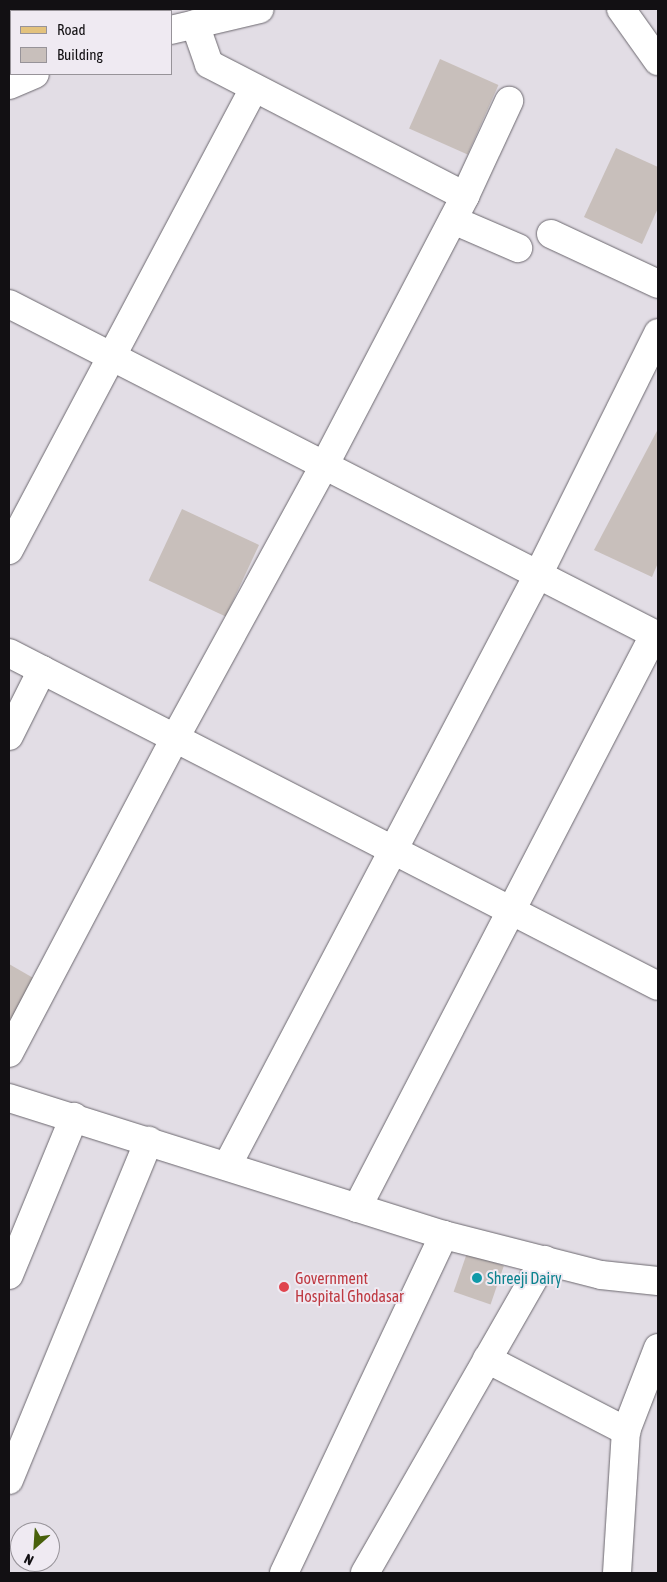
<!DOCTYPE html>
<html>
<head>
<meta charset="utf-8">
<style>
	body { margin:0 }
	#map { position:relative; width:667px; height:1582px; overflow:hidden; background:#e2dde5; font-family:"Asap Condensed",sans-serif }
	div>[style] { position:absolute }
	.building>* { inset:0; background:#c8bfbb; transform-origin:0 0 }
	.roads { filter:drop-shadow(0 0 1px #6c686f) drop-shadow(0 0 1px #6c686f) }
	.minor>* { height:28px; margin:-14px; padding:0 14px; transform-origin:14px; border-radius:14px; background:#fff }
	.major>* { height:28px; margin:-14px; padding:0 14px; transform-origin:14px; border-radius:14px; background:#e3c27d }
	.dots>* { width:14px; height:14px; translate:-50% -50%; box-sizing:border-box; border:2px solid #efeaf2; border-radius:50% }
	span { translate:-50% -50%; white-space:nowrap; text-align:center; line-height:1.15; -webkit-text-stroke:4px #efeaf2; paint-order:stroke }
	.health-label { font-size:16px; color:#be3a42 }
	.left { translate:0 -50%; text-align:left }
	.culture-label { font-size:16px; color:#0d838f }
	.frame { position:absolute; inset:0; border:10px solid #121013; pointer-events:none }
	.legend { position:absolute; left:10px; top:10px; width:162px; height:65px; box-sizing:border-box; background:#efeaf2; border:1px solid #979399; margin:0; padding:6px 9px; list-style:none; font-size:15px; color:#121013 }
	.legend li { display:flex; align-items:center; gap:10px; height:25px }
	.legend b { width:25px; border:1px solid #979399 }
	.north { position:absolute; left:10px; top:1522px; width:50px; height:50px; box-sizing:border-box; background:#efeaf2; border:1px solid #979399; border-radius:50%; rotate:206deg; font-size:14px; font-weight:700; line-height:20px; text-align:center; color:#121013 }
	.north::after { content:''; display:block; margin:auto; width:18px; height:22px; background:#48600b; clip-path:polygon(50% 0,100% 100%,50% 72%,0 100%) }
</style>
</head>
<body>
<div id="map">
	<div class="building">
		<i style="left:440px;top:59px;width:64px;height:76px;rotate:24deg"></i>
		<i style="clip-path:polygon(616px 148px,658px 167px,658px 208px,642px 244px,584px 217px)"></i>
		<i style="clip-path:polygon(658px 429px,658px 563px,652px 577px,594px 550px)"></i>
		<i style="left:182px;top:509px;width:85px;height:79px;rotate:25deg"></i>
		<i style="clip-path:polygon(9px 964px,35px 979px,9px 1026px)"></i>
		<i style="left:467px;top:1253px;width:39px;height:41px;rotate:19deg"></i>
	</div>
	<div class="roads">
		<div class="minor">
			<i style="left:621px;top:9px;width:64px;rotate:54.6deg"></i>
			<i style="left:195px;top:24px;width:42px;rotate:70.7deg"></i>
			<i style="left:209px;top:64px;width:288px;rotate:27.3deg"></i>
			<i style="left:171px;top:30px;width:91px;rotate:-13.3deg"></i>
			<i style="left:9px;top:85px;width:28px;rotate:-23deg"></i>
			<i style="left:453px;top:220px;width:71px;rotate:23.3deg"></i>
			<i style="left:551px;top:234px;width:118px;rotate:25deg"></i>
			<i style="left:9px;top:304px;width:729px;rotate:27.09deg"></i>
			<i style="left:9px;top:550px;width:523px;rotate:-62.06deg"></i>
			<i style="left:9px;top:653px;width:729px;rotate:27.16deg"></i>
			<i style="left:9px;top:736px;width:74px;rotate:-63.4deg"></i>
			<i style="left:9px;top:1053px;width:356px;rotate:-62.2deg"></i>
			<i style="left:175px;top:738px;width:310px;rotate:-61.3deg"></i>
			<i style="left:324px;top:466px;width:305px;rotate:-62.4deg"></i>
			<i style="left:465px;top:196px;width:105px;rotate:-65.1deg"></i>
			<i style="left:9px;top:1098px;width:456px;rotate:17.5deg"></i>
			<i style="left:444px;top:1235px;width:162px;rotate:14.3deg"></i>
			<i style="left:601px;top:1275px;width:57px;rotate:6deg"></i>
			<i style="left:227px;top:1166px;width:668px;rotate:-62.25deg"></i>
			<i style="left:538px;top:575px;width:270px;rotate:-63.6deg"></i>
			<i style="left:357px;top:1208px;width:645px;rotate:-62.6deg"></i>
			<i style="left:9px;top:1275px;width:171px;rotate:-67.6deg"></i>
			<i style="left:487px;top:1359px;width:157px;rotate:27.4deg"></i>
			<i style="left:9px;top:1480px;width:367px;rotate:-67.6deg"></i>
			<i style="left:284px;top:1573px;width:374px;rotate:-64.7deg"></i>
			<i style="left:365px;top:1573px;width:361px;rotate:-60.2deg"></i>
			<i style="left:617px;top:1573px;width:142px;rotate:-86.4deg"></i>
			<i style="left:626px;top:1431px;width:89px;rotate:-68.9deg"></i>
		</div>
		<div class="major">
			<i style="left:9px;top:10px;width:4px;rotate:-14deg"></i>
			<i style="left:96px;top:11px;width:10px;rotate:-11deg"></i>
			<i style="left:9px;top:43px;width:2px;rotate:-27deg"></i>
		</div>
	</div>
	<div class="dots">
		<i style="left:477px;top:1278px;background:#0f9aa8"></i>
		<i style="left:284px;top:1287px;background:#e0444e"></i>
	</div>
	<div class="health-label">
		<span class="left" style="left:295px;top:1287px">Government<br>Hospital Ghodasar</span>
	</div>
	<div class="culture-label">
		<span class="left" style="left:487px;top:1278px">Shreeji Dairy</span>
	</div>
	<div class="frame"></div>
	<ul class="legend">
	<li><b style="height:6px;background:#e3c27d"></b>Road</li>
	<li><b style="height:14px;background:#c8bfbb"></b>Building</li>
	</ul>
	<div class="north">N</div>
</div>
</body>
</html>
